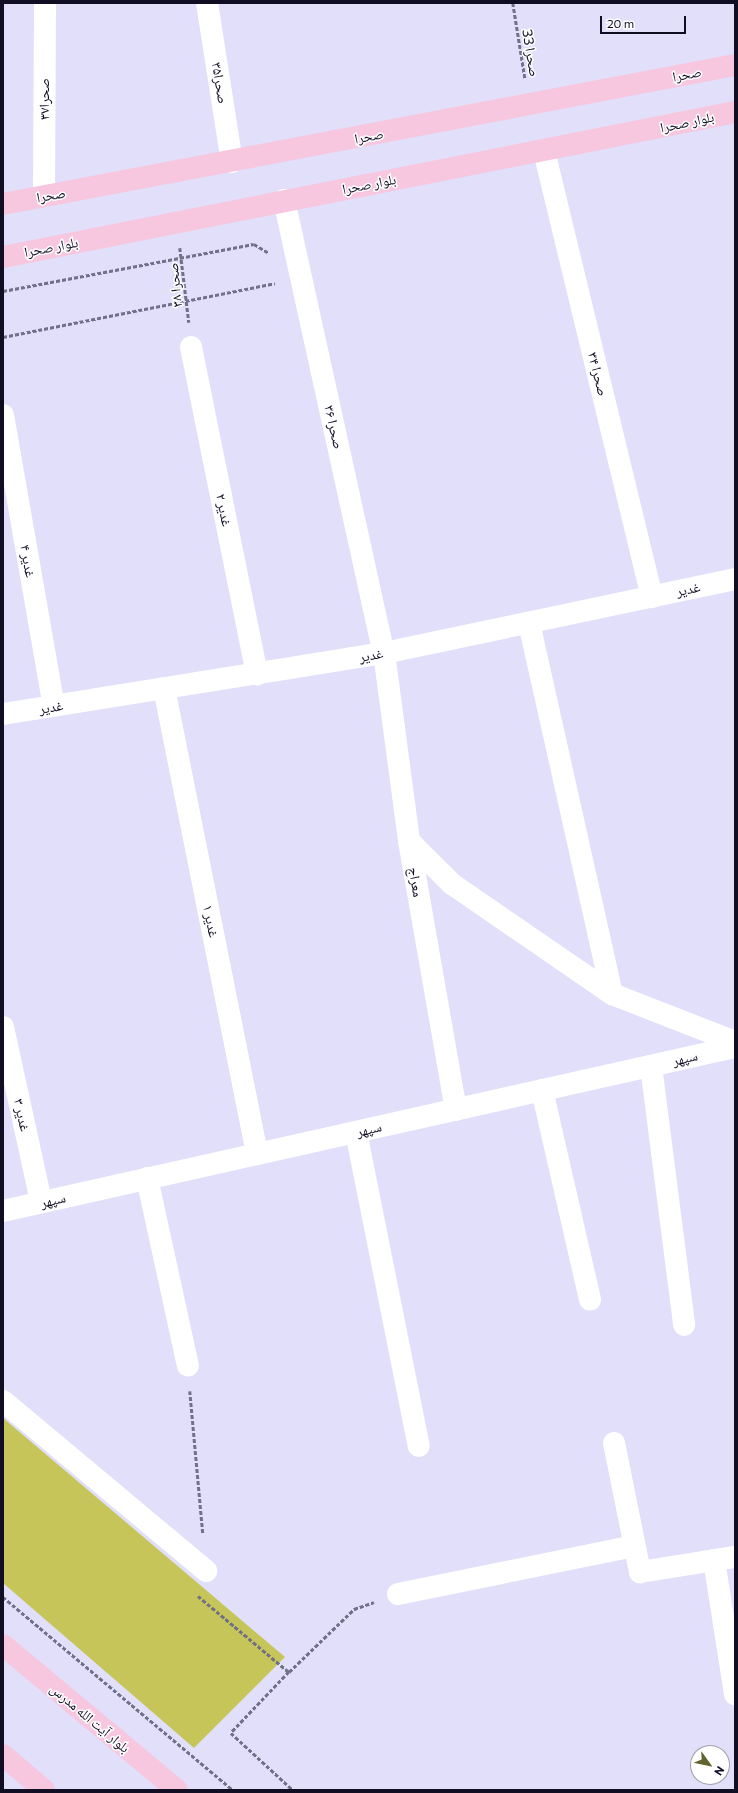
<!DOCTYPE html>
<html>
<head>
<meta charset="utf-8">
<style>
	body { margin:0 }
	#map { position:relative; width:738px; height:1793px; overflow:hidden; background:#e1dffa; font-family:Commissioner,"Noto Naskh Arabic",sans-serif }
	div>[style] { position:absolute }
	.green>* { inset:0; background:#c5c559 }
	.path>* { height:2.5px; margin-top:-1.25px; transform-origin:0; background:repeating-linear-gradient(90deg,#726f88 0 4px,transparent 0 6px) }
	.minor>* { height:22px; margin:-11px; padding:0 11px; transform-origin:11px; border-radius:11px; background:#fff }
	.major>* { height:22px; margin:-11px; padding:0 11px; transform-origin:11px; border-radius:11px; background:#f7c7df }
	span { translate:-50% -50%; white-space:nowrap; text-align:center; line-height:1.15; -webkit-text-stroke:3px #fff; paint-order:stroke }
	.street-label { font-size:14px; color:#110e24 }
	.frame { position:absolute; inset:0; border:4px solid #110e24; pointer-events:none }
	.north { position:absolute; left:690px; top:1745px; width:40px; height:40px; box-sizing:border-box; background:#fff; border:1px solid #a09fa7; border-radius:50%; rotate:123deg; font-size:11px; font-weight:700; line-height:16px; text-align:center; color:#110e24 }
	.north::after { content:''; display:block; margin:auto; width:14px; height:18px; background:#636330; clip-path:polygon(50% 0,100% 100%,50% 72%,0 100%) }
	.scale { position:absolute; left:600px; top:16px; width:86px; height:18px; box-sizing:border-box; border:2px solid #110e24; border-top:0; padding-left:5px; font-size:12px; line-height:14px; white-space:nowrap; color:#110e24; -webkit-text-stroke:3px #fff; paint-order:stroke }
</style>
</head>
<body>
<div id="map">
	<div class="green">
		<i style="clip-path:polygon(3px 1418px,285px 1657px,194px 1748px,3px 1583px)"></i>
	</div>
	<div class="path">
		<i style="left:513px;top:3px;width:76px;rotate:80.9deg"></i>
		<i style="left:180px;top:248px;width:75px;rotate:83.1deg"></i>
		<i style="left:3px;top:291px;width:255px;rotate:-10.6deg"></i>
		<i style="left:254px;top:244px;width:17px;rotate:31deg"></i>
		<i style="left:3px;top:337px;width:277px;rotate:-11.2deg"></i>
		<i style="left:190px;top:1391px;width:143px;rotate:84.8deg"></i>
		<i style="left:198px;top:1596px;width:119px;rotate:39.9deg"></i>
		<i style="left:289px;top:1672px;width:84px;rotate:133.6deg"></i>
		<i style="left:231px;top:1733px;width:84px;rotate:42.6deg"></i>
		<i style="left:3px;top:1597px;width:300px;rotate:40deg"></i>
		<i style="left:289px;top:1672px;width:91px;rotate:-44.1deg"></i>
		<i style="left:354px;top:1609px;width:21px;rotate:-19deg"></i>
	</div>
	<div class="minor">
		<i style="left:207px;top:3px;width:161px;rotate:81.1deg"></i>
		<i style="left:544px;top:151px;width:459px;rotate:76.4deg"></i>
		<i style="left:44px;top:196px;width:193px;rotate:-89.7deg"></i>
		<i style="left:284px;top:200px;width:464px;rotate:77.6deg"></i>
		<i style="left:384px;top:653px;width:190px;rotate:82.4deg"></i>
		<i style="left:409px;top:841px;width:273px;rotate:80.1deg"></i>
		<i style="left:191px;top:347px;width:334px;rotate:78.6deg"></i>
		<i style="left:3px;top:415px;width:295px;rotate:80.1deg"></i>
		<i style="left:529px;top:623px;width:380px;rotate:77.4deg"></i>
		<i style="left:164px;top:688px;width:475px;rotate:78.7deg"></i>
		<i style="left:3px;top:714px;width:386px;rotate:-9.1deg"></i>
		<i style="left:384px;top:653px;width:359px;rotate:-11.9deg"></i>
		<i style="left:409px;top:841px;width:61px;rotate:45deg"></i>
		<i style="left:452px;top:884px;width:194px;rotate:34.5deg"></i>
		<i style="left:612px;top:994px;width:132px;rotate:21.3deg"></i>
		<i style="left:3px;top:1027px;width:179px;rotate:77.7deg"></i>
		<i style="left:651px;top:1066px;width:261px;rotate:82.7deg"></i>
		<i style="left:542px;top:1090px;width:215px;rotate:77.1deg"></i>
		<i style="left:356px;top:1132px;width:320px;rotate:78.7deg"></i>
		<i style="left:147px;top:1178px;width:192px;rotate:77.7deg"></i>
		<i style="left:3px;top:1211px;width:750px;rotate:-12.63deg"></i>
		<i style="left:3px;top:1401px;width:265px;rotate:39.9deg"></i>
		<i style="left:614px;top:1443px;width:132px;rotate:78.6deg"></i>
		<i style="left:640px;top:1572px;width:96px;rotate:-9deg"></i>
		<i style="left:714px;top:1560px;width:136px;rotate:81.1deg"></i>
		<i style="left:398px;top:1594px;width:241px;rotate:-11.5deg"></i>
	</div>
	<div class="major">
		<i style="left:3px;top:204px;width:745px;rotate:-10.75deg"></i>
		<i style="left:3px;top:257px;width:746px;rotate:-11.2deg"></i>
		<i style="left:3px;top:1645px;width:226px;rotate:39.8deg"></i>
		<i style="left:3px;top:1755px;width:54px;rotate:40.5deg"></i>
	</div>
	<div class="street-label">
		<span style="left:531px;top:53px;rotate:81deg">صحرا 33</span>
		<span style="left:687px;top:74px;rotate:-11deg">صحرا</span>
		<span style="left:220px;top:83px;rotate:81deg">صحرا۳۵</span>
		<span style="left:44px;top:99px;rotate:-90deg">صحرا۳۷</span>
		<span style="left:687px;top:122px;rotate:-12deg">بلوار صحرا</span>
		<span style="left:369px;top:136px;rotate:-11deg">صحرا</span>
		<span style="left:369px;top:184px;rotate:-11deg">بلوار صحرا</span>
		<span style="left:51px;top:195px;rotate:-10deg">صحرا</span>
		<span style="left:51px;top:247px;rotate:-11deg">بلوار صحرا</span>
		<span style="left:175px;top:285px;rotate:-96deg">صحرا ۳۸</span>
		<span style="left:598px;top:374px;rotate:76deg">صحرا ۳۴</span>
		<span style="left:334px;top:427px;rotate:77deg">صحرا ۳۶</span>
		<span style="left:224px;top:510px;rotate:79deg">غدیر ۲</span>
		<span style="left:28px;top:561px;rotate:80deg">غدیر ۴</span>
		<span style="left:688px;top:589px;rotate:-12deg">غدیر</span>
		<span style="left:371px;top:655px;rotate:-10deg">غدیر</span>
		<span style="left:51px;top:707px;rotate:-9deg">غدیر</span>
		<span style="left:416px;top:882px;rotate:80deg">معراج</span>
		<span style="left:211px;top:921px;rotate:79deg">غدیر ۱</span>
		<span style="left:685px;top:1058px;rotate:-13deg">سپهر</span>
		<span style="left:22px;top:1115px;rotate:78deg">غدیر ۳</span>
		<span style="left:369px;top:1129px;rotate:-13deg">سپهر</span>
		<span style="left:53px;top:1200px;rotate:-13deg">سپهر</span>
		<span style="left:90px;top:1718px;rotate:40deg">بلوار آیت الله مدرس</span>
	</div>
	<div class="frame"></div>
	<div class="north">N</div>
	<div class="scale">20 m</div>
</div>
</body>
</html>
